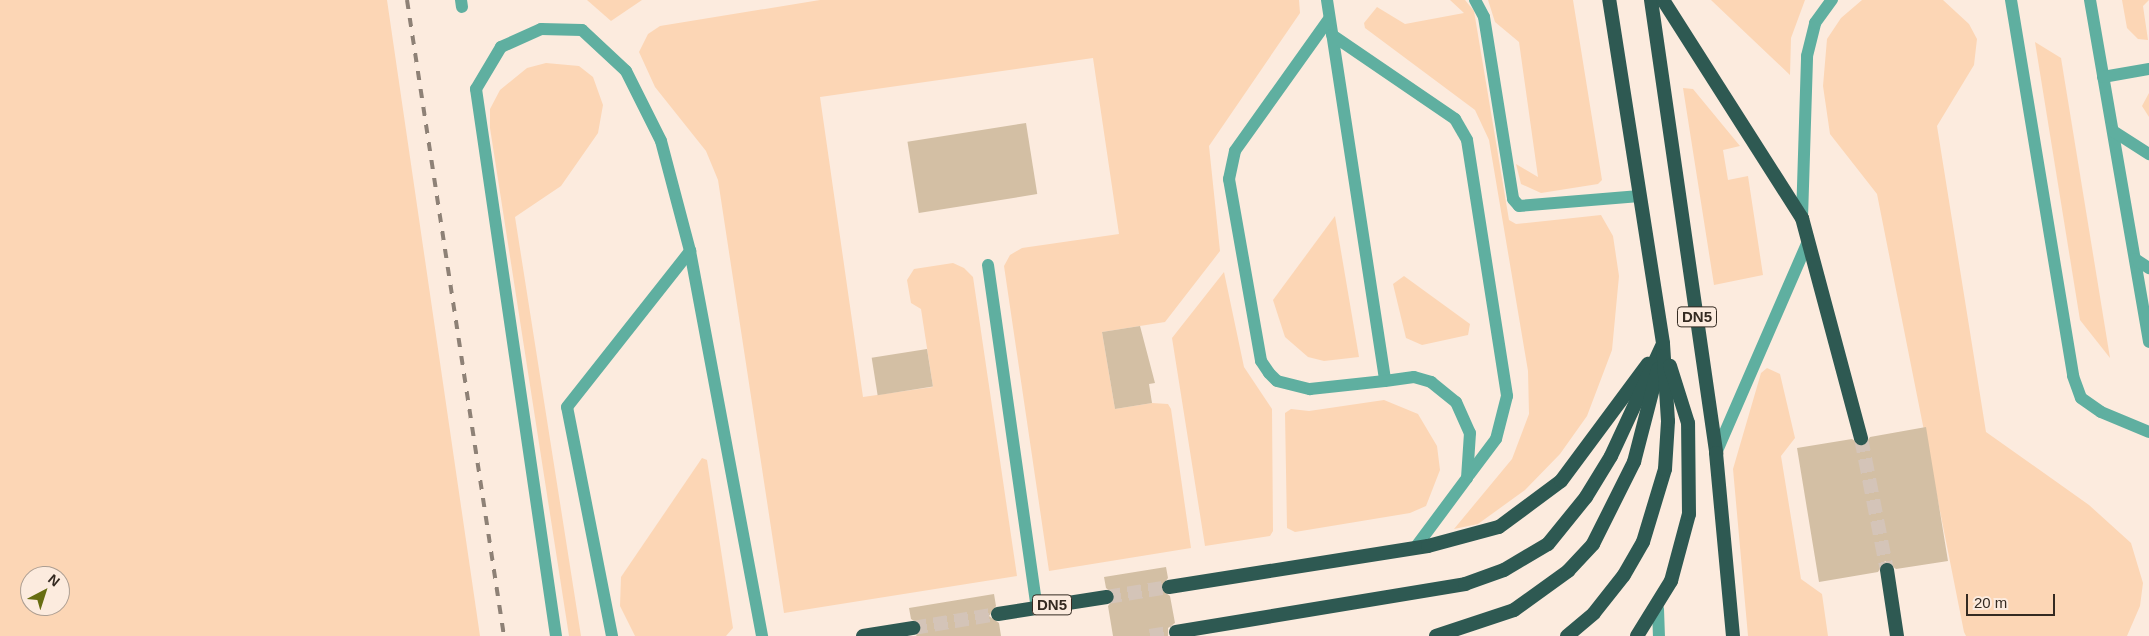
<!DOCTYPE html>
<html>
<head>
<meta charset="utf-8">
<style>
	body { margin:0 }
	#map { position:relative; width:2149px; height:636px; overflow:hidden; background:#fcebde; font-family:Arial,sans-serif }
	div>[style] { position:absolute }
	.green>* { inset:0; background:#fcd6b5 }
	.building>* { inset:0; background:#d3bfa4; transform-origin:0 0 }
	.trunk-tunnel>* { height:14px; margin-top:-7px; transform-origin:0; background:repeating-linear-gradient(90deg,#d4c4b8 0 14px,transparent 0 21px) }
	.service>* { height:12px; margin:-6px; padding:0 6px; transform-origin:6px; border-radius:6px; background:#5fafa0 }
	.trunk>* { height:14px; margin:-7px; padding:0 7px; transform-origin:7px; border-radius:7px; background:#2e5952 }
	.rail>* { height:4px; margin-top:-2px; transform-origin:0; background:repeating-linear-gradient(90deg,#8e8176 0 9px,transparent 0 18px) }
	span { translate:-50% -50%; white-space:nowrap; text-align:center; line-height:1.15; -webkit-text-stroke:4px #fcebde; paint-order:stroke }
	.shield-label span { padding:1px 4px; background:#fcebde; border:1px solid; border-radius:4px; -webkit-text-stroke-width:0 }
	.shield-label { font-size:15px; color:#342a21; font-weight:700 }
	.north { position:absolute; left:20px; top:566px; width:50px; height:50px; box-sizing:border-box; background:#fcebde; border:1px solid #ac9e92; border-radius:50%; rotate:40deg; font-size:14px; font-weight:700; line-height:20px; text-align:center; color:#342a21 }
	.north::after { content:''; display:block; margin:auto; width:18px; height:22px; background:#676d11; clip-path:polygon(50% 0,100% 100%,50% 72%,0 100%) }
	.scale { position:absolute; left:1966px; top:594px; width:89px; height:22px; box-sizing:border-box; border:2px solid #342a21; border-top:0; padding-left:6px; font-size:15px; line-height:18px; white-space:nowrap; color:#342a21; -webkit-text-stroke:4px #fcebde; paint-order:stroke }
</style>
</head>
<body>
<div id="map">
	<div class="green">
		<i style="clip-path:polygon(evenodd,0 0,387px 0,480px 636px,0 636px,0 0,30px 576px,60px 576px,60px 606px,30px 606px,30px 576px)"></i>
		<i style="clip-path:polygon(587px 0,642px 0,611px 21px)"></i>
		<i style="clip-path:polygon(820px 0,1299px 0,1300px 13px,1209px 146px,1220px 251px,1165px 322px,1102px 332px,1115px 409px,1152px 403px,1168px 404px,1171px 409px,1191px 548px,1049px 571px,1004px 266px,1010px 255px,1022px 248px,1119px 234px,1093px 58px,820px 97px,863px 397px,933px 387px,921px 309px,911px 303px,907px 280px,914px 269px,953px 263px,964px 268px,973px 277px,1017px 576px,784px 613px,718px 180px,706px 151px,655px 87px,639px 52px,648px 34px,660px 26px)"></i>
		<i style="clip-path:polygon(1450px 0,1465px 0,1474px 11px,1509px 220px,1516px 224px,1601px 215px,1613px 236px,1619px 276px,1612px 350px,1587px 416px,1560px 454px,1525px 490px,1478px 524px,1454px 529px,1512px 459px,1529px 414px,1528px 371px,1489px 140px,1475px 110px,1365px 28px,1364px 23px,1377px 7px,1405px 24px,1464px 13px)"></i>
		<i style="clip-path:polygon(1488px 0,1573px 0,1602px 180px,1598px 184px,1541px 193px,1521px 184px,1516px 164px,1538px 177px,1519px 42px,1495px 22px)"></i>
		<i style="clip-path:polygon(1711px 0,1805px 0,1791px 38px,1790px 75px)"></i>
		<i style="clip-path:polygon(1862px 0,1943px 0,1969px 24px,1977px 39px,1974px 65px,1937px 126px,1986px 432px,2089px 505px,2131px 543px,2143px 583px,2140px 606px,2127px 636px,1966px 636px,1964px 632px,1877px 194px,1830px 134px,1823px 86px,1827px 39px,1841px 18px)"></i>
		<i style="clip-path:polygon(2122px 0,2149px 0,2143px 6px,2148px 40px,2138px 39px,2127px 28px)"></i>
		<i style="clip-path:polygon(2035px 42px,2061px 58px,2110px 358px,2080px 320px)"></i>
		<i style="clip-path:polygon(546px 63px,579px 66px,593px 77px,603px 105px,598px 133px,561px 186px,515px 217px,581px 636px,569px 636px,490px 128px,490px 109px,500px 90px,527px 68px)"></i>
		<i style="clip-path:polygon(1683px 88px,1693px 89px,1740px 146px,1723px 150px,1728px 180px,1748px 176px,1763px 275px,1714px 285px)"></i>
		<i style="clip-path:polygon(2149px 93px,2149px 117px,2142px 106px)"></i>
		<i style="clip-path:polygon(1335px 216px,1359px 357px,1324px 361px,1308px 357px,1285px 337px,1273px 300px)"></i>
		<i style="clip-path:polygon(1224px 272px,1244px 367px,1272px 409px,1273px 531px,1270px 536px,1205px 546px,1172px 338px)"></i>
		<i style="clip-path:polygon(1404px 276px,1470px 324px,1468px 335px,1422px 345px,1406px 338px,1393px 284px)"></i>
		<i style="clip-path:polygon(1767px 368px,1780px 374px,1795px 438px,1781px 456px,1801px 579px,1822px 594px,1828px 636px,1748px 636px,1733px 469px,1761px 373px)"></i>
		<i style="clip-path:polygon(1384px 400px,1418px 414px,1437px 446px,1440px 470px,1426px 506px,1410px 513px,1295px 532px,1287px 528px,1285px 413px,1291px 409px,1309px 411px)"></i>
		<i style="clip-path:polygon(702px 458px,707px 460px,733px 628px,726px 636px,635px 636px,620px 606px,621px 577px)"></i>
	</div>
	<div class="building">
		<i style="left:1026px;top:123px;width:72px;height:120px;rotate:81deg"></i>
		<i style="clip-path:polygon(1140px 326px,1155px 383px,1149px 384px,1152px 403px,1115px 409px,1102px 332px)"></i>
		<i style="left:927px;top:349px;width:38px;height:56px;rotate:81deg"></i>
		<i style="clip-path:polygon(1926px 427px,1948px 561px,1896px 569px,1885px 561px,1878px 572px,1819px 582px,1797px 448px,1852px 439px,1863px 447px,1870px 437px)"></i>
		<i style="clip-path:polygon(1166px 567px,1168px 578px,1160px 589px,1170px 596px,1175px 623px,1168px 628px,1168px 636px,1113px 636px,1108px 606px,1116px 596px,1106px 588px,1104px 577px)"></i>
		<i style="clip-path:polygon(994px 594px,996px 606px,989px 616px,999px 623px,1001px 636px,916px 636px,922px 626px,911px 619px,909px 608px)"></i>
	</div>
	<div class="trunk-tunnel">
		<i style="left:1861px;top:438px;width:135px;rotate:78.9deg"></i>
		<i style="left:1107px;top:597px;width:63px;rotate:-9.2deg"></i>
		<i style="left:913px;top:628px;width:86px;rotate:-9.4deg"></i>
		<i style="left:1150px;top:636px;width:26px;rotate:-9deg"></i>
	</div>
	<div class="service">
		<i style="left:461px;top:0;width:7px;rotate:82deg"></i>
		<i style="left:1327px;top:0;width:385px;rotate:81.3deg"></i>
		<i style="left:1385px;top:381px;width:29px;rotate:-8deg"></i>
		<i style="left:1414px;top:377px;width:18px;rotate:16deg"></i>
		<i style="left:1431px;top:382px;width:32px;rotate:39deg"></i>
		<i style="left:1456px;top:402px;width:34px;rotate:66deg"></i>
		<i style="left:1470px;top:433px;width:45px;rotate:93.8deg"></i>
		<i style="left:1467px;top:478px;width:87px;rotate:126.6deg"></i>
		<i style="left:1475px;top:0;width:19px;rotate:62deg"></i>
		<i style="left:1484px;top:17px;width:184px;rotate:80.9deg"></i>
		<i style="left:1513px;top:199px;width:9px;rotate:49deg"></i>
		<i style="left:1519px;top:206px;width:121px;rotate:-4.7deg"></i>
		<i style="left:2011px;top:0;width:381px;rotate:80.6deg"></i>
		<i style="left:2073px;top:376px;width:23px;rotate:70deg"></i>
		<i style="left:2081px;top:398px;width:24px;rotate:35deg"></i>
		<i style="left:2101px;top:412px;width:52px;rotate:22.6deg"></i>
		<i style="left:2090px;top:0;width:347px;rotate:80.2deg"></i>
		<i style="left:1329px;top:19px;width:162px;rotate:125.5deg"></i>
		<i style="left:1235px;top:151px;width:29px;rotate:102deg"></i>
		<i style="left:1229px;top:179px;width:185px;rotate:80deg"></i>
		<i style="left:1261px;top:361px;width:14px;rotate:56deg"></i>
		<i style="left:1269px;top:373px;width:11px;rotate:45deg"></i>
		<i style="left:1277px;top:381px;width:34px;rotate:14deg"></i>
		<i style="left:1310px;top:389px;width:75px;rotate:-6.1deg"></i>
		<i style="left:1332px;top:35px;width:149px;rotate:34.3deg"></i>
		<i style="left:1455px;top:119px;width:24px;rotate:60deg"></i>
		<i style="left:1467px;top:140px;width:259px;rotate:81.1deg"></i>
		<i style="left:1507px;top:396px;width:44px;rotate:104.3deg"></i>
		<i style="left:1496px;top:439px;width:45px;rotate:126.9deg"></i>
		<i style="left:2103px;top:77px;width:47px;rotate:-9.9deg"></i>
		<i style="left:2113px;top:131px;width:43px;rotate:32.6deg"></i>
		<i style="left:1802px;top:218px;width:162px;rotate:-88.2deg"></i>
		<i style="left:1807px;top:56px;width:34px;rotate:-76deg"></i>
		<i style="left:1815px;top:23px;width:29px;rotate:-54deg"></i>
		<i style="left:2135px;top:259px;width:17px;rotate:33deg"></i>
		<i style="left:988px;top:265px;width:346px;rotate:81.9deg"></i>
		<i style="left:1716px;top:453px;width:231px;rotate:-66.5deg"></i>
		<i style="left:1658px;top:609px;width:27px;rotate:88deg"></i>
		<i style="left:556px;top:636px;width:553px;rotate:-98.32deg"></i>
		<i style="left:476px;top:89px;width:49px;rotate:-59.2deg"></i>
		<i style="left:501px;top:47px;width:44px;rotate:-24.2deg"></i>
		<i style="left:541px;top:29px;width:41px;rotate:1.4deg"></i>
		<i style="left:582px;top:30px;width:60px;rotate:43deg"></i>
		<i style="left:626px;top:71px;width:78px;rotate:63.4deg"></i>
		<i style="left:661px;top:141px;width:114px;rotate:75.2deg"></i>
		<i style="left:690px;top:251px;width:392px;rotate:79.4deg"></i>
		<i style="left:612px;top:636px;width:233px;rotate:-101.1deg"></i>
		<i style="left:567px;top:407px;width:199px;rotate:-51.7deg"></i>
	</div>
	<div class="trunk">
		<i style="left:1651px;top:0;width:458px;rotate:81.8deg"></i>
		<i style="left:1716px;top:453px;width:184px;rotate:84.7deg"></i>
		<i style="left:1663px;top:0;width:259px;rotate:57.5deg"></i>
		<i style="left:1802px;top:218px;width:228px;rotate:75deg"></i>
		<i style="left:1887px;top:570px;width:67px;rotate:81.4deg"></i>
		<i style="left:1169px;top:587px;width:262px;rotate:-9deg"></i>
		<i style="left:1428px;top:546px;width:73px;rotate:-15deg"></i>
		<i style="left:1499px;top:527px;width:77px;rotate:-36.6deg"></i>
		<i style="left:1561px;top:481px;width:146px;rotate:-53.4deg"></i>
		<i style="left:998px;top:614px;width:110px;rotate:-8.9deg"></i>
		<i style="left:1176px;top:632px;width:293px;rotate:-9.4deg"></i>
		<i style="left:1465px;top:584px;width:41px;rotate:-19.7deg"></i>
		<i style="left:1504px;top:570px;width:51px;rotate:-30.6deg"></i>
		<i style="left:1548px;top:544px;width:60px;rotate:-51deg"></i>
		<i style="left:1586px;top:497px;width:48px;rotate:-58.6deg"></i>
		<i style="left:1611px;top:456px;width:121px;rotate:-65.1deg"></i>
		<i style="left:863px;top:636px;width:51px;rotate:-9.1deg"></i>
		<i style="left:1436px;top:636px;width:82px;rotate:-18.4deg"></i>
		<i style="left:1514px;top:610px;width:67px;rotate:-35.8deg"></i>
		<i style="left:1568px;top:571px;width:37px;rotate:-47deg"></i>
		<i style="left:1593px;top:544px;width:92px;rotate:-63.4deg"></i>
		<i style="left:1634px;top:462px;width:96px;rotate:-75.5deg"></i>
		<i style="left:1567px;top:636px;width:35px;rotate:-40deg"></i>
		<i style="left:1594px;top:613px;width:48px;rotate:-51.7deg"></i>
		<i style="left:1624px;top:575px;width:38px;rotate:-60deg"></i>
		<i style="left:1643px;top:542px;width:76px;rotate:-73.2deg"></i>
		<i style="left:1665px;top:469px;width:48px;rotate:-86.4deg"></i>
		<i style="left:1668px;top:421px;width:78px;rotate:-93.7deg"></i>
		<i style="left:1663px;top:343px;width:347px;rotate:-98.9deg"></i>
		<i style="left:1637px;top:636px;width:65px;rotate:-58.3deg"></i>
		<i style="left:1671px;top:581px;width:69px;rotate:-75deg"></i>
		<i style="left:1689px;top:514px;width:91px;rotate:-90.6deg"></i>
		<i style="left:1688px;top:423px;width:60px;rotate:-107.5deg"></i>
	</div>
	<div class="rail">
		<i style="left:407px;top:0;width:643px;rotate:81.33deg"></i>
	</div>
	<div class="shield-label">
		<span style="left:1697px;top:317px">DN5</span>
		<span style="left:1052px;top:605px">DN5</span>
	</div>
	<div class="north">N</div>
	<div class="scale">20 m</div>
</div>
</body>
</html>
